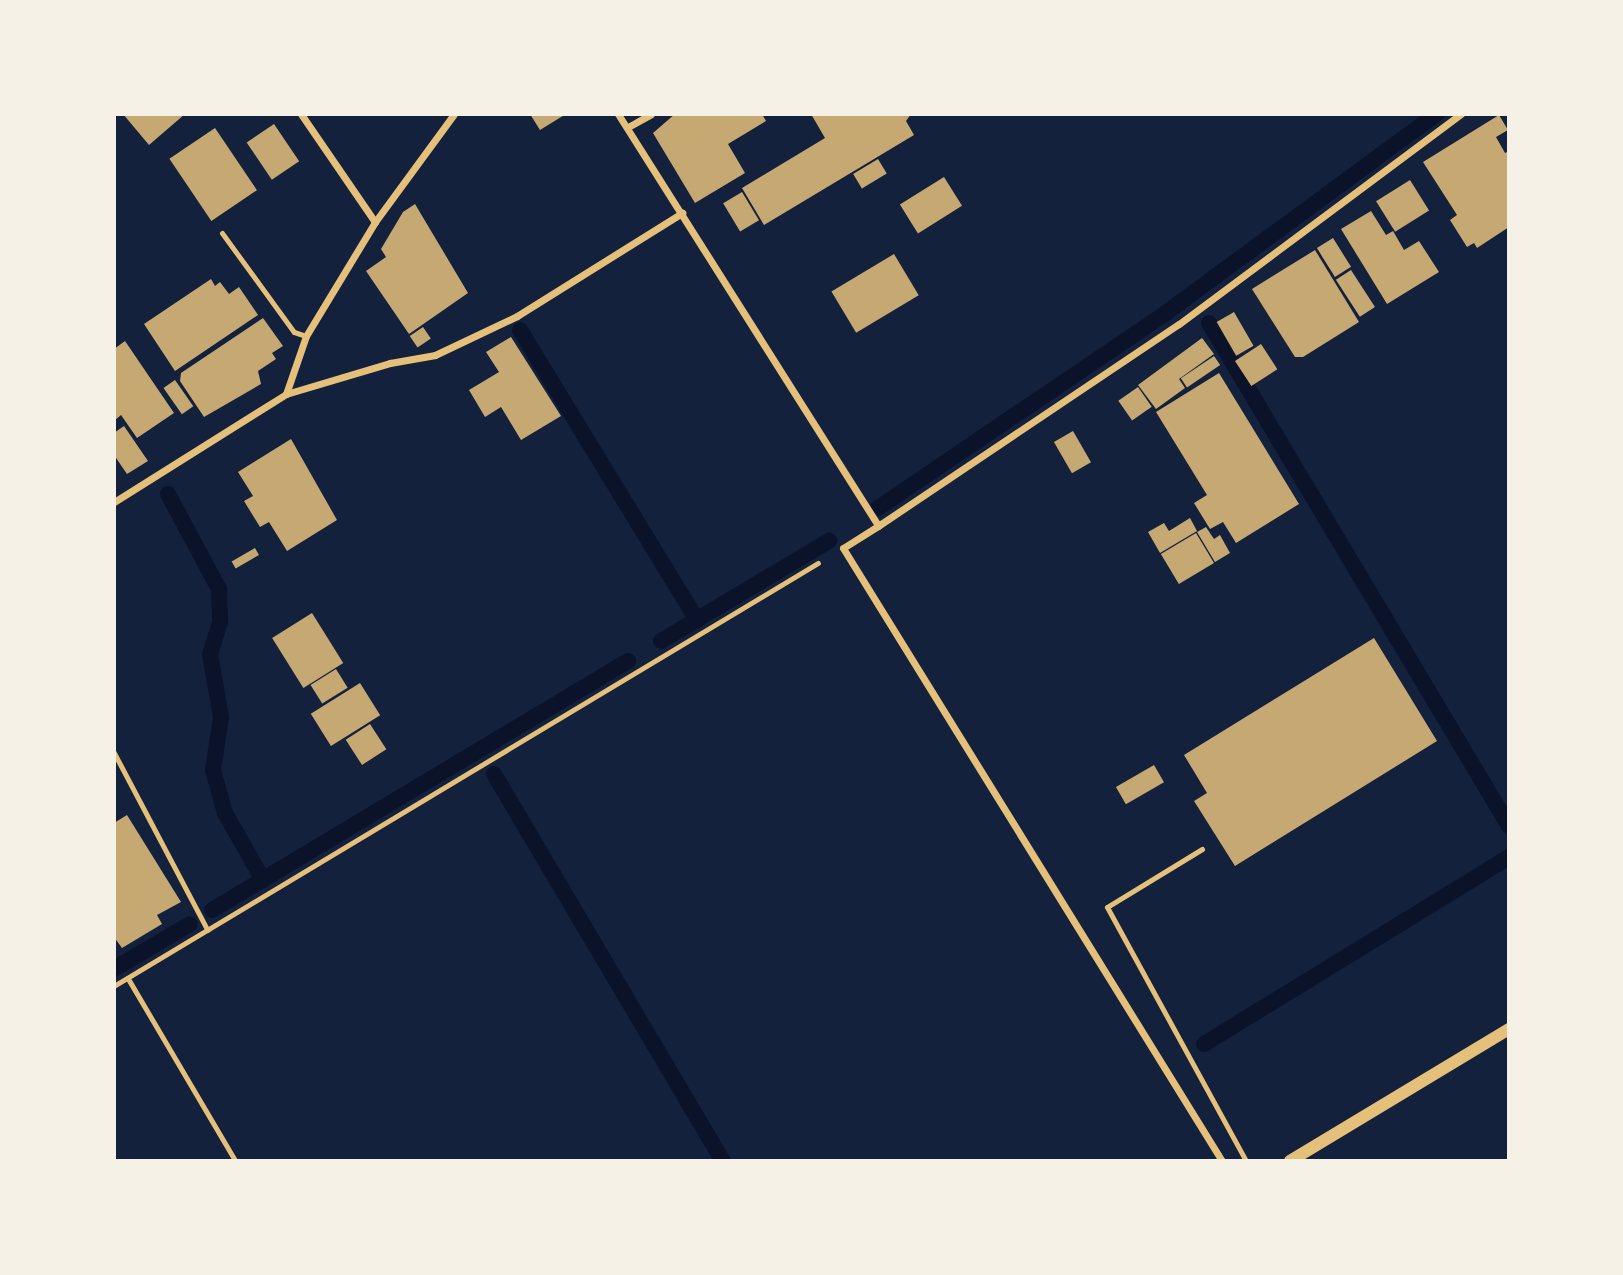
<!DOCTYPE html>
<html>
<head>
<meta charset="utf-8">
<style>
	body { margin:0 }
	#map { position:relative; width:1623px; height:1275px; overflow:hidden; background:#14213d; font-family:Barlow,sans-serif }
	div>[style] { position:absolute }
	.stream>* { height:16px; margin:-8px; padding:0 8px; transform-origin:8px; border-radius:8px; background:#0b132b }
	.building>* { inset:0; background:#c6a872; transform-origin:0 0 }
	.path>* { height:4.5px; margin:-2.25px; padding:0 2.25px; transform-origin:2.25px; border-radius:2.25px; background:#e5c07b }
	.service>* { height:5px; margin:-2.5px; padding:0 2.5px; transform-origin:2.5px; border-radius:2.5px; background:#e5c07b }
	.minor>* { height:7px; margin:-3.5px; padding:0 3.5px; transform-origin:3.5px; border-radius:3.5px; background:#e5c07b }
	.tertiary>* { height:12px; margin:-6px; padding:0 6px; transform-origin:6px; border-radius:6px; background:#e5c07b }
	span { translate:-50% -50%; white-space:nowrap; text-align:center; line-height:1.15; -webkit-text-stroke:7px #f6f1e7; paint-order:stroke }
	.frame { position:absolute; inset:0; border:116px solid #f6f1e7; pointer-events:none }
</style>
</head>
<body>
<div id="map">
	<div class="stream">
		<i style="left:1209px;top:323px;width:586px;rotate:59.19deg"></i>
		<i style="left:520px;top:330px;width:340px;rotate:58.6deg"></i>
		<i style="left:168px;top:494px;width:108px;rotate:61.8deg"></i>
		<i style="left:219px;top:589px;width:33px;rotate:88deg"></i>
		<i style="left:220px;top:622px;width:34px;rotate:107deg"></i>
		<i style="left:210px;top:654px;width:64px;rotate:80.1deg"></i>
		<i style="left:221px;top:717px;width:54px;rotate:98.6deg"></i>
		<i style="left:213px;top:770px;width:45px;rotate:74.4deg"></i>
		<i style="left:225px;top:813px;width:77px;rotate:60.4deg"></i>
		<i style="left:878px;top:508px;width:349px;rotate:-34.1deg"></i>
		<i style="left:1167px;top:312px;width:335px;rotate:-36.3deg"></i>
		<i style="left:661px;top:641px;width:196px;rotate:-30.8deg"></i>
		<i style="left:494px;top:774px;width:450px;rotate:59.4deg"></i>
		<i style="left:212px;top:910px;width:485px;rotate:-30.9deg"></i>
		<i style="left:114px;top:969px;width:88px;rotate:-30.6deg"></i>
		<i style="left:1204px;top:1044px;width:358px;rotate:-31.5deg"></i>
	</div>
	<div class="building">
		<i style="clip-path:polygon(123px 114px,185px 114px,149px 145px)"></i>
		<i style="clip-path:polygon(530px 114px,566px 114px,540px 130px)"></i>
		<i style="clip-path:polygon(675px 114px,762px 114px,766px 121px,728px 144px,745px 173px,695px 203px,653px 133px)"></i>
		<i style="clip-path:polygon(811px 114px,911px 114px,906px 121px,914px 135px,764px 225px,742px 188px,825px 138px)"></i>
		<i style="clip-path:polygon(1499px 115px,1508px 130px,1496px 137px,1505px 153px,1509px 151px,1509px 227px,1477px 248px,1474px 243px,1467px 247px,1450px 220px,1457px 215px,1423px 162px)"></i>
		<i style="left:274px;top:124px;width:45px;height:33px;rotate:56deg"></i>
		<i style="left:215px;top:128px;width:75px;height:55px;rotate:56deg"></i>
		<i style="left:878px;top:159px;width:17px;height:29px;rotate:59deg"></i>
		<i style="left:944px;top:177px;width:34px;height:52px;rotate:58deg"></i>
		<i style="left:1410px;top:180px;width:36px;height:40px;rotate:58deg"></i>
		<i style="left:742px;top:192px;width:33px;height:22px;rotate:59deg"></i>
		<i style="clip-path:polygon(415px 204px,468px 293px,409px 334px,366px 271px,386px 257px,381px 249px,403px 212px)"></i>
		<i style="clip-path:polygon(1371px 211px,1386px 235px,1393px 231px,1404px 250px,1419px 241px,1439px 272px,1387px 304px,1341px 229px)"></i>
		<i style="left:1333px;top:238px;width:34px;height:19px;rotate:58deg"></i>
		<i style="clip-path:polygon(1315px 250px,1359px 322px,1303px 357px,1295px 357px,1252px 289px)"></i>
		<i style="left:894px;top:254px;width:48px;height:73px;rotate:59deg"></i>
		<i style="left:1351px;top:270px;width:44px;height:18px;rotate:57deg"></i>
		<i style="clip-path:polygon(211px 279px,215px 286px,220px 282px,229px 294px,239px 287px,258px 315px,175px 371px,144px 324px)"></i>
		<i style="left:1234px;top:312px;width:39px;height:20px;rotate:60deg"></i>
		<i style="clip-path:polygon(263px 318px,283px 346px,272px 353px,276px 359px,258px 371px,261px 384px,204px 417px,180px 381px,181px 373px)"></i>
		<i style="left:423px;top:327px;width:14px;height:16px;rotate:56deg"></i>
		<i style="clip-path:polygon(511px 337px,561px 416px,521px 440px,501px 407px,485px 417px,469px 390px,499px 372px,486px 352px)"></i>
		<i style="clip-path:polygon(1202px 338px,1214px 354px,1179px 379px,1185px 388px,1156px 409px,1138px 385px)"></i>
		<i style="clip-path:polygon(125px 341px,174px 413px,137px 438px,121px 415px,114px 421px,114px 349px)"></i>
		<i style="left:1261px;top:344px;width:30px;height:31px;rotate:57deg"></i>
		<i style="left:1214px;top:356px;width:11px;height:40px;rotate:56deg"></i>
		<i style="clip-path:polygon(1219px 373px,1299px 504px,1236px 543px,1223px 522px,1210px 529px,1194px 503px,1207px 495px,1156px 412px)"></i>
		<i style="left:175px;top:380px;width:32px;height:14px;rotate:55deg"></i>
		<i style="left:1138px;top:387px;width:24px;height:24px;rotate:55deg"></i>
		<i style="clip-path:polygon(124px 426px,148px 461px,127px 474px,114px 455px,114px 433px)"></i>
		<i style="left:1073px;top:431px;width:36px;height:22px;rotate:60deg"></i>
		<i style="clip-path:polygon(291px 439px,337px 520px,287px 551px,269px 522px,260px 527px,244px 501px,253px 496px,238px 472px)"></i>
		<i style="clip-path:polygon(1190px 518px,1197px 531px,1160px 553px,1148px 532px,1164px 523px,1169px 531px)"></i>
		<i style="clip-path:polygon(1206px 527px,1214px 539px,1220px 535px,1230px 553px,1215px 562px,1197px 532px)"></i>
		<i style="left:1196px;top:533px;width:35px;height:41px;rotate:59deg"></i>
		<i style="left:255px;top:548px;width:8px;height:27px;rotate:60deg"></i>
		<i style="left:312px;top:613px;width:59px;height:47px;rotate:58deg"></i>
		<i style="clip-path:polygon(1374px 638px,1437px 741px,1235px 866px,1194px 801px,1207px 793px,1184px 755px)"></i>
		<i style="left:336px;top:669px;width:22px;height:30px;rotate:58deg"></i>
		<i style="left:360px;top:683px;width:38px;height:58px;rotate:58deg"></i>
		<i style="left:370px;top:724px;width:30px;height:29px;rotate:57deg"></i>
		<i style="left:1154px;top:765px;width:20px;height:44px;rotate:60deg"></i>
		<i style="clip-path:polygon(127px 815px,181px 902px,157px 915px,162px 924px,122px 948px,114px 937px,114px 823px)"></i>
	</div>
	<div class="path">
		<i style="left:114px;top:752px;width:201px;rotate:62.2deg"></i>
		<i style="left:128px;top:978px;width:212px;rotate:59.5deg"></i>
		<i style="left:114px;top:986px;width:821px;rotate:-31deg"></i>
	</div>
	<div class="service">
		<i style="left:222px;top:233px;width:122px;rotate:54deg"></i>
		<i style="left:294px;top:332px;width:13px;rotate:18deg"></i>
		<i style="left:1202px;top:849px;width:111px;rotate:148.6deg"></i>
		<i style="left:1107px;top:907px;width:290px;rotate:61.3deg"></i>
	</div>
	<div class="minor">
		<i style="left:301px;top:114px;width:131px;rotate:55.6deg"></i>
		<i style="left:618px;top:114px;width:487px;rotate:57.7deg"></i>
		<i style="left:878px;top:526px;width:41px;rotate:147.8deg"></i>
		<i style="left:843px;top:548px;width:721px;rotate:58.27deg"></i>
		<i style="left:628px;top:127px;width:26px;rotate:-29deg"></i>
		<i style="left:286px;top:394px;width:109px;rotate:-16.6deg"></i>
		<i style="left:390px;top:363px;width:46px;rotate:-10.1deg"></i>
		<i style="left:435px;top:355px;width:91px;rotate:-25.4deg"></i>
		<i style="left:517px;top:316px;width:195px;rotate:-32deg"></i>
		<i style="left:114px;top:502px;width:203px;rotate:-32.1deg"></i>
		<i style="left:286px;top:394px;width:61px;rotate:-71deg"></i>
		<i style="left:306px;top:336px;width:133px;rotate:-58.8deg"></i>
		<i style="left:375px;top:222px;width:134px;rotate:-53.8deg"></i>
		<i style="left:878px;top:526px;width:362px;rotate:-33.9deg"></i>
		<i style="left:1179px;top:324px;width:352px;rotate:-36.7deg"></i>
	</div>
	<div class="tertiary">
		<i style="left:1290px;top:1161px;width:256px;rotate:-31.1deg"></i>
	</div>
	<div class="frame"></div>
</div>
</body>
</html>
